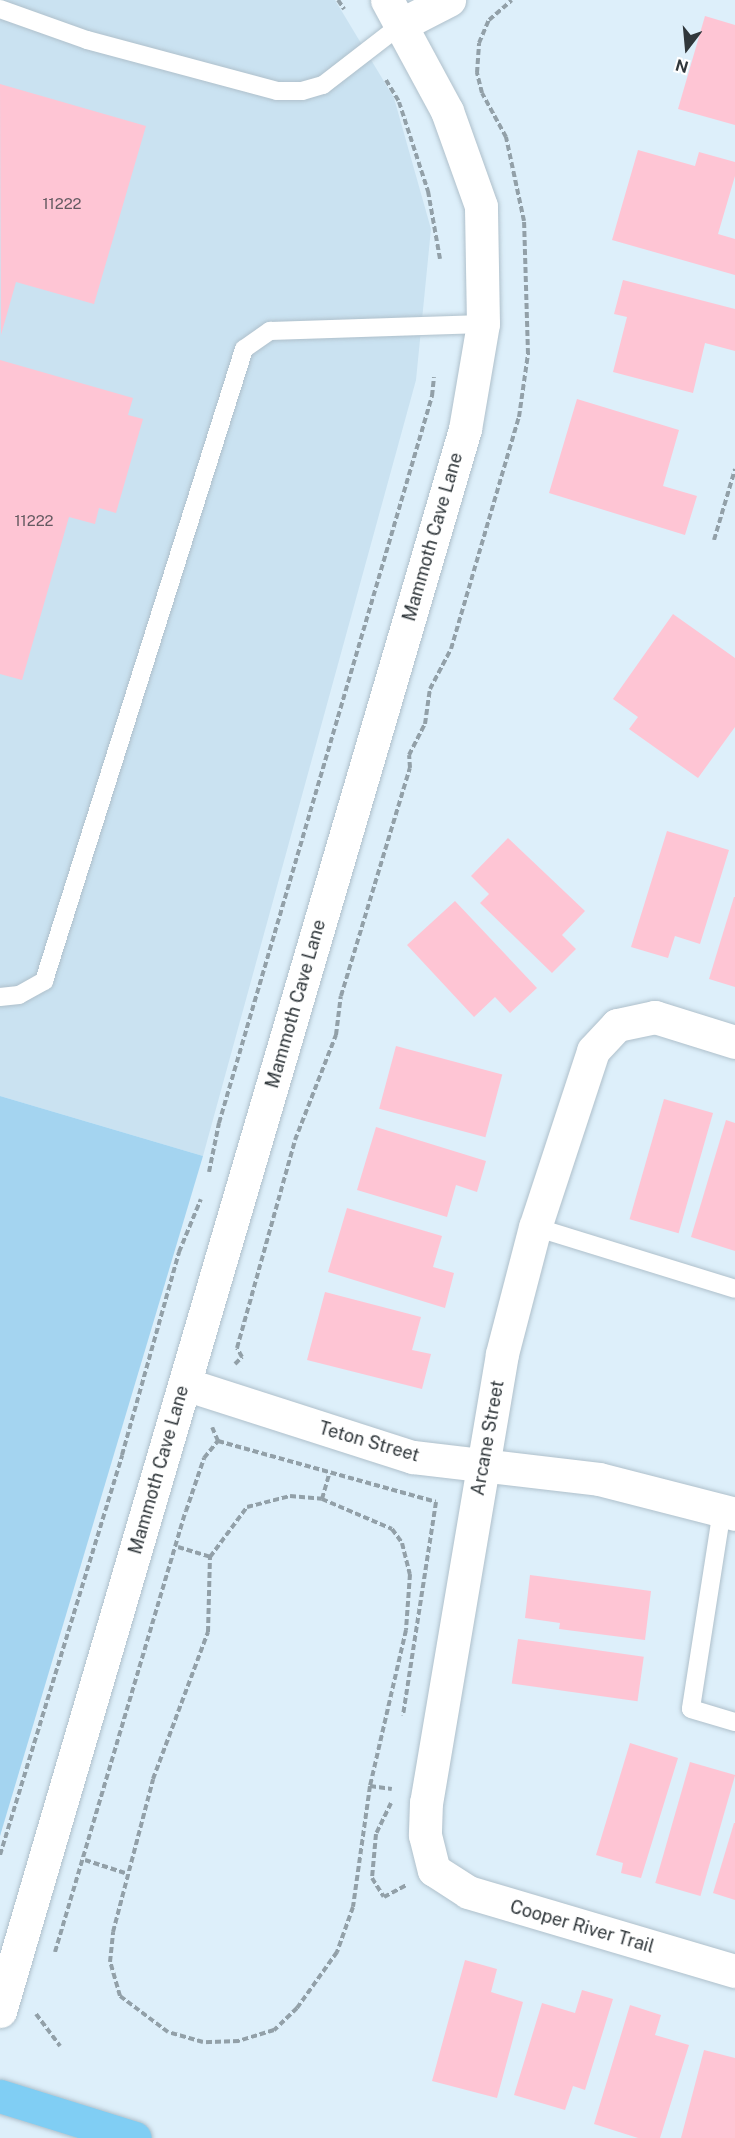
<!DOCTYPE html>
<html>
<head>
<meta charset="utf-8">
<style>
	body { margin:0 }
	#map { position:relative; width:735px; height:2138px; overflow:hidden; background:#ddeffa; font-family:"Public Sans",sans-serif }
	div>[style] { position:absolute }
	.built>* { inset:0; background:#cae2f1 }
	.green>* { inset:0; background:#a4d4f0 }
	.building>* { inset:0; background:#fec5d4; transform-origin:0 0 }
	.path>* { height:4px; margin-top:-2px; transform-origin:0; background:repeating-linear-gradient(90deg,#92a0a8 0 6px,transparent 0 9px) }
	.roads { filter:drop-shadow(0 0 2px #afc0cb) drop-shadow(0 0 2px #afc0cb) }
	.lane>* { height:18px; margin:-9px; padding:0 9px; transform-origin:9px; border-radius:9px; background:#fff }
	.street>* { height:33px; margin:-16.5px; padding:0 16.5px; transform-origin:16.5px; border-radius:16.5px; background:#fff }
	.primary>* { height:33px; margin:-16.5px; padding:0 16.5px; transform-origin:16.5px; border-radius:16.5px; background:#80cef4 }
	span { translate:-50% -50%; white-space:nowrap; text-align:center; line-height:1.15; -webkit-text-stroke:4.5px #fff; paint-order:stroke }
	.number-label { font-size:15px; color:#645a61 }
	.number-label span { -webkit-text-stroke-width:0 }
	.street-label { font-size:18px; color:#30373b }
	.north { position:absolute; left:657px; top:18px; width:60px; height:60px; -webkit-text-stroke:4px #fff; paint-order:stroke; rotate:196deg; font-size:16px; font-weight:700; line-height:24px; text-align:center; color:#30373b }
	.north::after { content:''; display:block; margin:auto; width:21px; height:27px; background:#30373b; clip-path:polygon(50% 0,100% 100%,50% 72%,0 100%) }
</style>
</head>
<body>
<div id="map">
	<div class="built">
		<i style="clip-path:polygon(0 0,335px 0,394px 98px,431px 229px,416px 380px,203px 1156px,0 1096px)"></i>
	</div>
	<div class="green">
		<i style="clip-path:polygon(0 1096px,203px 1156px,0 1836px)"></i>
	</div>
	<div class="building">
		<i style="clip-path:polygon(705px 16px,735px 25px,735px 125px,678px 109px)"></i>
		<i style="clip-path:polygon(0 84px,146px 126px,94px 304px,16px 282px,1px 335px)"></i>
		<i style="clip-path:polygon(638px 150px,695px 166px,699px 152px,735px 162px,735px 176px,718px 234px,735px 239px,735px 275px,612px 240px)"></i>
		<i style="clip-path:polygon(623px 280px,735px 309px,735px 351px,705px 343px,693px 393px,613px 372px,627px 317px,614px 314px)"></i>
		<i style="clip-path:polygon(0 360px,133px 398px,128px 415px,143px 419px,116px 513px,99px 508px,95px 524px,69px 517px,22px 680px,0 674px)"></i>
		<i style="clip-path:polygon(577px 399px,679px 430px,663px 486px,697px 496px,685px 535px,549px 493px)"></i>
		<i style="clip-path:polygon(673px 614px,735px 658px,735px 727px,698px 778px,629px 729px,638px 717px,613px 699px)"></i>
		<i style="clip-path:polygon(667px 831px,729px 850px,700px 944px,675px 936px,668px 958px,631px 947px)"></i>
		<i style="clip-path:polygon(508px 838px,585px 911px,562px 935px,576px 949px,552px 973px,480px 903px,489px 894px,471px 876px)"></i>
		<i style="clip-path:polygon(734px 897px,735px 897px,735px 987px,709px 979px)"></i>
		<i style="clip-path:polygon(455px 901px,537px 988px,510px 1013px,495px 997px,474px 1017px,407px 945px)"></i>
		<i style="left:396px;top:1046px;width:110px;height:65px;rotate:15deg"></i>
		<i style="left:664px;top:1099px;width:51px;height:125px;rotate:16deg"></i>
		<i style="clip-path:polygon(726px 1120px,735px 1123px,735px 1251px,691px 1237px)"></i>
		<i style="clip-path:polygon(376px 1127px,486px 1161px,477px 1192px,456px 1185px,447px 1217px,357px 1190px)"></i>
		<i style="clip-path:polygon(347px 1208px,442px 1236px,433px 1267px,454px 1273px,445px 1308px,328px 1272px)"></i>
		<i style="clip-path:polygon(325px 1292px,421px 1317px,412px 1350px,431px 1354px,422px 1389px,307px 1360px)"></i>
		<i style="clip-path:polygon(530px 1575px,651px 1591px,645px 1640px,559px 1629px,560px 1623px,525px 1618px)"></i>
		<i style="left:518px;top:1639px;width:127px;height:45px;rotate:8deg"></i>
		<i style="clip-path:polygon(630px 1743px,678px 1758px,641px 1878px,621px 1873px,623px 1863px,596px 1855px)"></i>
		<i style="left:690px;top:1762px;width:47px;height:126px;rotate:16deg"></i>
		<i style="clip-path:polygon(734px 1823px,735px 1823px,735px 1900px,713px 1893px)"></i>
		<i style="clip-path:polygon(465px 1960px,497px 1969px,491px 1992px,523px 2002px,497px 2098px,432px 2081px)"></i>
		<i style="clip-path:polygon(582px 1990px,613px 1999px,585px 2090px,573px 2086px,565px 2110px,514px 2095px,542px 2003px,575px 2013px)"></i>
		<i style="clip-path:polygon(630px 2005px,661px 2015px,655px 2035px,689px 2045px,660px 2138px,638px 2138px,594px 2124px)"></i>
		<i style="clip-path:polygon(704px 2050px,735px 2058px,735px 2138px,681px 2138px)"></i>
	</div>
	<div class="path">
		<i style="left:338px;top:0;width:11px;rotate:56deg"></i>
		<i style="left:386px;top:80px;width:26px;rotate:59deg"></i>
		<i style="left:399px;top:102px;width:94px;rotate:72deg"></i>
		<i style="left:428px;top:191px;width:69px;rotate:80deg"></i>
		<i style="left:714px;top:540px;width:74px;rotate:-73.5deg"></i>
		<i style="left:209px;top:1172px;width:50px;rotate:-78.5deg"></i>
		<i style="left:219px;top:1123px;width:758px;rotate:-73.67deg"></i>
		<i style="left:432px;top:396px;width:19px;rotate:-84deg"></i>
		<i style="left:235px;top:1364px;width:10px;rotate:-45deg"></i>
		<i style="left:242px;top:1357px;width:10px;rotate:-119deg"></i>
		<i style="left:237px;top:1348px;width:216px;rotate:-74.4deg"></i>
		<i style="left:295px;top:1140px;width:113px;rotate:-68.7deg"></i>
		<i style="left:336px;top:1035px;width:39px;rotate:-83deg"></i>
		<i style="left:341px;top:996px;width:238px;rotate:-73.2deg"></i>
		<i style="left:410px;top:768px;width:13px;rotate:-94deg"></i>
		<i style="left:409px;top:755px;width:35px;rotate:-63deg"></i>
		<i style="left:425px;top:724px;width:35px;rotate:-82deg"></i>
		<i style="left:430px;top:689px;width:45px;rotate:-62.3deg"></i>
		<i style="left:451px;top:649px;width:242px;rotate:-73.7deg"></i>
		<i style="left:519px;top:417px;width:64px;rotate:-81.9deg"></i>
		<i style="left:528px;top:354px;width:133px;rotate:-91.7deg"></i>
		<i style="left:524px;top:221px;width:86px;rotate:-102.1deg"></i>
		<i style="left:506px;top:137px;width:50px;rotate:-118.6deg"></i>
		<i style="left:482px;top:93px;width:21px;rotate:-104deg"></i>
		<i style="left:477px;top:73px;width:30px;rotate:-86deg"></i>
		<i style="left:479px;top:43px;width:25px;rotate:-67deg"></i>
		<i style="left:489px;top:20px;width:30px;rotate:-41deg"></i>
		<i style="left:218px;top:1441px;width:226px;rotate:15.6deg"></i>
		<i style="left:436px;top:1502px;width:216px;rotate:98.8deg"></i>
		<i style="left:290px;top:1496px;width:32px;rotate:5deg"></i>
		<i style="left:322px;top:1499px;width:76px;rotate:23.2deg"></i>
		<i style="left:392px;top:1529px;width:17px;rotate:54deg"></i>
		<i style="left:402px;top:1543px;width:32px;rotate:76deg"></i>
		<i style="left:410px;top:1574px;width:56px;rotate:94.1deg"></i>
		<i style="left:406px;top:1630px;width:160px;rotate:103deg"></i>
		<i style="left:370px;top:1786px;width:122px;rotate:98deg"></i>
		<i style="left:353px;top:1907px;width:48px;rotate:109.6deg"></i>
		<i style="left:337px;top:1952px;width:69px;rotate:125.5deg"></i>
		<i style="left:297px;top:2008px;width:32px;rotate:136deg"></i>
		<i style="left:274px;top:2030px;width:37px;rotate:163deg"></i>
		<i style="left:239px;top:2041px;width:36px;rotate:178deg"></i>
		<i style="left:203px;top:2042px;width:36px;rotate:-164deg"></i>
		<i style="left:168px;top:2032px;width:60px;rotate:-143.1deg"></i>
		<i style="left:120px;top:1996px;width:35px;rotate:-106deg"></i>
		<i style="left:110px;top:1962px;width:30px;rotate:-84deg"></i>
		<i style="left:113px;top:1932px;width:158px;rotate:-75.3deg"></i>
		<i style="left:153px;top:1779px;width:157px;rotate:-69.5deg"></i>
		<i style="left:208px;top:1632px;width:75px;rotate:-88.5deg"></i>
		<i style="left:210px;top:1557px;width:62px;rotate:-53.5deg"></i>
		<i style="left:247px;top:1507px;width:44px;rotate:-14.3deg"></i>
		<i style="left:322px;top:1499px;width:25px;rotate:-74deg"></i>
		<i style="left:178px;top:1547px;width:34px;rotate:17deg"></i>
		<i style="left:370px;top:1786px;width:22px;rotate:8deg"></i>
		<i style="left:391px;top:1803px;width:34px;rotate:116deg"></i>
		<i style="left:376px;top:1834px;width:44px;rotate:95.2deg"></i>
		<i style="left:372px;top:1878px;width:22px;rotate:58deg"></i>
		<i style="left:384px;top:1897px;width:26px;rotate:-28deg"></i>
		<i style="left:0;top:1855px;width:418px;rotate:-73deg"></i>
		<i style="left:122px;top:1455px;width:211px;rotate:-74.3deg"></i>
		<i style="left:179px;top:1252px;width:57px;rotate:-67.5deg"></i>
		<i style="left:85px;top:1860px;width:42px;rotate:18deg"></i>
		<i style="left:55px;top:1952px;width:460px;rotate:-73.5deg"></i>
		<i style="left:186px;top:1511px;width:56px;rotate:-71.2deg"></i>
		<i style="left:204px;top:1458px;width:22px;rotate:-51deg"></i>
		<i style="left:218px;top:1441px;width:15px;rotate:-113deg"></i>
		<i style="left:36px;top:2014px;width:40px;rotate:53deg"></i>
	</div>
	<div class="roads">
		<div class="lane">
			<i style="left:0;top:9px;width:92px;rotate:19.6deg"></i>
			<i style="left:87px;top:40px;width:197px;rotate:15deg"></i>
			<i style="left:277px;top:91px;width:25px"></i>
			<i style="left:302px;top:91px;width:22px;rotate:-16deg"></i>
			<i style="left:323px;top:85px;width:100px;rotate:-37.7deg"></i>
			<i style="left:0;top:997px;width:19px;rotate:-6deg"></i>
			<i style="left:19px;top:995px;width:29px;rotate:-29deg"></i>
			<i style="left:44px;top:981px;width:663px;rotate:-72.44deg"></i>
			<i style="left:244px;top:349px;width:32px;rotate:-35deg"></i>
			<i style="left:270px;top:331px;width:213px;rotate:-1.9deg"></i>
			<i style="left:535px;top:1227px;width:209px;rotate:17.2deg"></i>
			<i style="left:722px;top:1510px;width:201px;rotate:98.9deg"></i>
			<i style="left:691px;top:1709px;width:46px;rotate:16.5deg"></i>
		</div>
		<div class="street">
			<i style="left:402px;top:24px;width:53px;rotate:-27.1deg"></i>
			<i style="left:735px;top:1042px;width:84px;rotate:-162.6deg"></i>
			<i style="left:655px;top:1017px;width:39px;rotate:168deg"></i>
			<i style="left:617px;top:1025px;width:35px;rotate:133deg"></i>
			<i style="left:593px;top:1051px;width:185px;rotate:108.2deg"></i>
			<i style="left:535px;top:1227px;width:131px;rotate:104.6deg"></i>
			<i style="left:502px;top:1354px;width:454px;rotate:99.6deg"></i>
			<i style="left:426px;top:1802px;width:33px;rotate:92deg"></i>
			<i style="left:425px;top:1835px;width:36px;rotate:76deg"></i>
			<i style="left:434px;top:1870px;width:40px;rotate:32.9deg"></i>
			<i style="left:468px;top:1892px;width:278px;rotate:16.5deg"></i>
			<i style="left:185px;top:1384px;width:239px;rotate:17.8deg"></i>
			<i style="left:413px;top:1457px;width:187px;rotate:6.7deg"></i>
			<i style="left:599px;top:1479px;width:140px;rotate:14.4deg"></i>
			<i style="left:0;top:2011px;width:1649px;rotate:-73.62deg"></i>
			<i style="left:465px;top:429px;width:107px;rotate:-80.3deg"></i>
			<i style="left:483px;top:324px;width:118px;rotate:-91deg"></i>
			<i style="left:481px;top:206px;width:101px;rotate:-109.7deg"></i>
			<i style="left:447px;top:111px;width:126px;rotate:-118.4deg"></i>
		</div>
		<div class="primary">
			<i style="left:0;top:2096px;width:141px;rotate:17.3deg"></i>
		</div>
	</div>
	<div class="number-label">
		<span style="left:62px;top:204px">11222</span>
		<span style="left:34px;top:521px">11222</span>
	</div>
	<div class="street-label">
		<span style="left:433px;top:537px;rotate:-74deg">Mammoth Cave Lane</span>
		<span style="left:296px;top:1004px;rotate:-74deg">Mammoth Cave Lane</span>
		<span style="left:488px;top:1438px;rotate:-80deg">Arcane Street</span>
		<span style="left:369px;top:1442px;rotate:16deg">Teton Street</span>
		<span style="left:159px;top:1470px;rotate:-74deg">Mammoth Cave Lane</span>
		<span style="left:582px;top:1927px;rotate:16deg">Cooper River Trail</span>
	</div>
	<div class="north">N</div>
</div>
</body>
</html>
